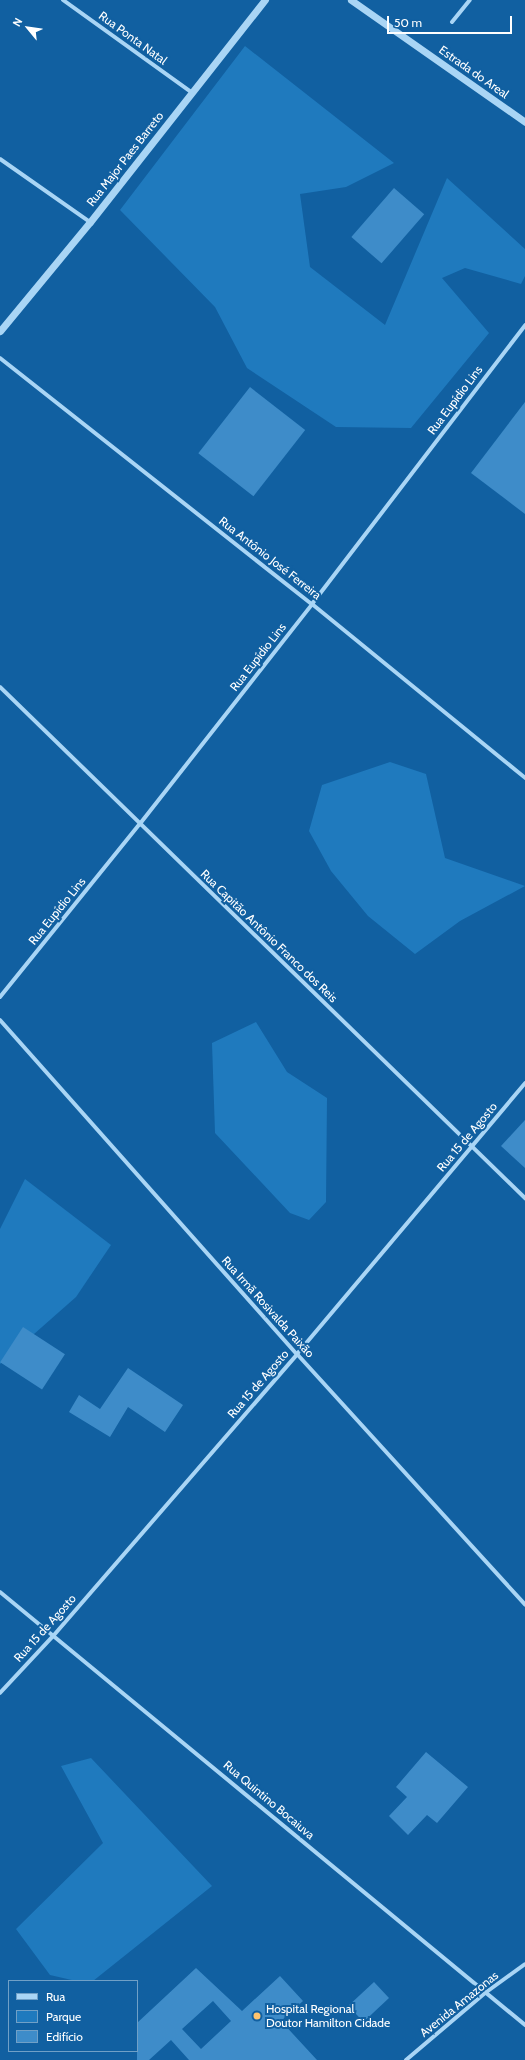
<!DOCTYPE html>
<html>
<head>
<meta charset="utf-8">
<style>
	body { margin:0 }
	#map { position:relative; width:525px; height:2060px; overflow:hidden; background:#1160a1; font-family:Cabin,sans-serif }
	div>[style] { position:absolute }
	.green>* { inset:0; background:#1f7abe }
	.building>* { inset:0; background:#3e8cc9; transform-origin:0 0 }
	.minor>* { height:4px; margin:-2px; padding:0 2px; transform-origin:2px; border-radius:2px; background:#a9d5f5 }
	.tertiary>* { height:7px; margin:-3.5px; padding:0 3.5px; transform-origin:3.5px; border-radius:3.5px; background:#a9d5f5 }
	.dots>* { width:11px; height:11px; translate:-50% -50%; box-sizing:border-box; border:2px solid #1160a1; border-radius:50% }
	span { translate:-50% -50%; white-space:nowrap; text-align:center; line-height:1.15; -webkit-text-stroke:4px #1160a1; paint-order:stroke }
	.street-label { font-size:12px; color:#fff }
	.poi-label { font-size:12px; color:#fff }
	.left { translate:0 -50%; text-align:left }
	.legend { position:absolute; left:8px; top:1980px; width:130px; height:72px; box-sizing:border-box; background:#1160a1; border:1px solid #70a0c7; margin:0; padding:5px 7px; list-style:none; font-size:12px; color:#fff }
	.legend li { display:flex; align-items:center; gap:8px; height:20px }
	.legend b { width:20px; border:1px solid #70a0c7 }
	.north { position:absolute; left:8px; top:8px; width:40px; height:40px; -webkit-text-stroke:3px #1160a1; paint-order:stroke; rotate:299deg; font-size:11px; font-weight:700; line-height:16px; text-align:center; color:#fff }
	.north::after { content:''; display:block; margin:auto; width:14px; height:18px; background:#fff; clip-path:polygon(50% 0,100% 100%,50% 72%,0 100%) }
	.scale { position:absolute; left:387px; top:16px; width:125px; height:18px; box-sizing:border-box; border:2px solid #fff; border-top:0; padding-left:5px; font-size:12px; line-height:14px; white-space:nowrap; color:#fff; -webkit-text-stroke:3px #1160a1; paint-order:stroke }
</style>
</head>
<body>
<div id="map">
	<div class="green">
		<i style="clip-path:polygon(245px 46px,394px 163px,346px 187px,300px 194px,310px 267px,385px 325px,447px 178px,525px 249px,525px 276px,521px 284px,465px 268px,442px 278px,489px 333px,411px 428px,336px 427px,247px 368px,215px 307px,120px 210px)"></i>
		<i style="clip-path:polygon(390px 762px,426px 774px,445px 858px,525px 886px,460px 921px,415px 954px,368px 916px,331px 871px,309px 831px,322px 785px)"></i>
		<i style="clip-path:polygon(256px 1022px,287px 1072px,327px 1098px,326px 1202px,309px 1220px,290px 1213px,215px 1133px,212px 1043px)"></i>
		<i style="clip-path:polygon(25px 1179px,111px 1245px,76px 1297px,0 1364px,0 1229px)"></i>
		<i style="clip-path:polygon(91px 1758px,212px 1886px,93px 1981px,76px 1981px,50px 1975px,16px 1929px,103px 1843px,61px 1766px)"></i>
	</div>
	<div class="building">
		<i style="left:394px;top:188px;width:40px;height:65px;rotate:41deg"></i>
		<i style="left:250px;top:387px;width:70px;height:84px;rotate:38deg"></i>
		<i style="clip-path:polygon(525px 402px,525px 514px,471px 473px)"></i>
		<i style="clip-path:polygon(525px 1120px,525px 1168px,501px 1146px)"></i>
		<i style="left:23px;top:1327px;width:50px;height:42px;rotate:33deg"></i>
		<i style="clip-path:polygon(128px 1368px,183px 1405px,165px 1432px,128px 1407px,110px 1437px,69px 1412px,79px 1395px,100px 1409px)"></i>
		<i style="clip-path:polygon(426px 1752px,468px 1787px,437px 1823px,427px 1815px,408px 1835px,389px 1816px,407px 1797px,396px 1787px)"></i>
		<i style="clip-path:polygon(evenodd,196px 1968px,242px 2011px,280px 1976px,303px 2001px,281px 2021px,317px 2060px,189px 2060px,171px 2040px,149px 2060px,137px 2060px,137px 2023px,196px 1968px,213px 2001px,231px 2021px,201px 2049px,182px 2029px,213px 2001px)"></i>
		<i style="left:374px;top:1982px;width:22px;height:35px;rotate:47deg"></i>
	</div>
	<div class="minor">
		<i style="left:63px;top:0;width:158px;rotate:35.7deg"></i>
		<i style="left:452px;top:22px;width:28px;rotate:-51deg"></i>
		<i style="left:0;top:159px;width:110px;rotate:35deg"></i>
		<i style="left:0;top:358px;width:397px;rotate:38.3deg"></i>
		<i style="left:312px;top:604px;width:275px;rotate:39.2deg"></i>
		<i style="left:0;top:687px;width:733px;rotate:44.23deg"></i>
		<i style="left:0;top:997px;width:221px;rotate:-51.1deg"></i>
		<i style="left:139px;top:825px;width:281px;rotate:-51.9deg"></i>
		<i style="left:312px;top:604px;width:351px;rotate:-52.6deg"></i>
		<i style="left:0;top:1020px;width:447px;rotate:48.4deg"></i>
		<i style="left:297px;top:1354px;width:339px;rotate:47.7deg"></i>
		<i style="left:0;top:1592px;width:681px;rotate:39.51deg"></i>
		<i style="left:0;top:1693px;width:79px;rotate:-47deg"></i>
		<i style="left:54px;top:1635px;width:371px;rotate:-49.1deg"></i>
		<i style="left:297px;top:1354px;width:354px;rotate:-49.9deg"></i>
		<i style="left:406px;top:2060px;width:104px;rotate:-40.3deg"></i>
		<i style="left:485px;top:1993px;width:49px;rotate:-35.9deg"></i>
	</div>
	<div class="tertiary">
		<i style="left:351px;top:0;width:213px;rotate:35deg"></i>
		<i style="left:0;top:331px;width:141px;rotate:-50.5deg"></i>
		<i style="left:90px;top:222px;width:283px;rotate:-51.8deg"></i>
	</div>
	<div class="dots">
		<i style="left:257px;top:2016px;background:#ffc46e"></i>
	</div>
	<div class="street-label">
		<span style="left:133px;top:38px;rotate:36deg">Rua Ponta Natal</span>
		<span style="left:474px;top:72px;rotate:35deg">Estrada do Areal</span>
		<span style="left:125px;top:159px;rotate:-52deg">Rua Major Paes Barreto</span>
		<span style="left:455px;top:400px;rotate:-53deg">Rua Eupídio Lins</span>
		<span style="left:270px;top:558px;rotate:38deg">Rua Antônio José Ferreira</span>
		<span style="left:258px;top:657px;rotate:-52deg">Rua Eupídio Lins</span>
		<span style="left:57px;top:911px;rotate:-51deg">Rua Eupídio Lins</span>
		<span style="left:269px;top:936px;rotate:44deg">Rua Capitão Antônio Franco dos Reis</span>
		<span style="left:467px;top:1137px;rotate:-50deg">Rua 15 de Agosto</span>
		<span style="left:268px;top:1307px;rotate:48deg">Rua Irmã Rosivalda Paixão</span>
		<span style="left:258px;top:1384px;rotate:-49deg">Rua 15 de Agosto</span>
		<span style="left:45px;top:1628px;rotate:-48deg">Rua 15 de Agosto</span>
		<span style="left:269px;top:1800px;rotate:40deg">Rua Quintino Bocaiuva</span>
		<span style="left:459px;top:2004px;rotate:-39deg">Avenida Amazonas</span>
	</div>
	<div class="poi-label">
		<span class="left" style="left:266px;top:2016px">Hospital Regional<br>Doutor Hamilton Cidade</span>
	</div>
	<ul class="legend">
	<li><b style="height:5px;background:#a9d5f5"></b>Rua</li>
	<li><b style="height:11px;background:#1f7abe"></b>Parque</li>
	<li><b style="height:11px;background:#3e8cc9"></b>Edifício</li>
	</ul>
	<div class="north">N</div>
	<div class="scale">50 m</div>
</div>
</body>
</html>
